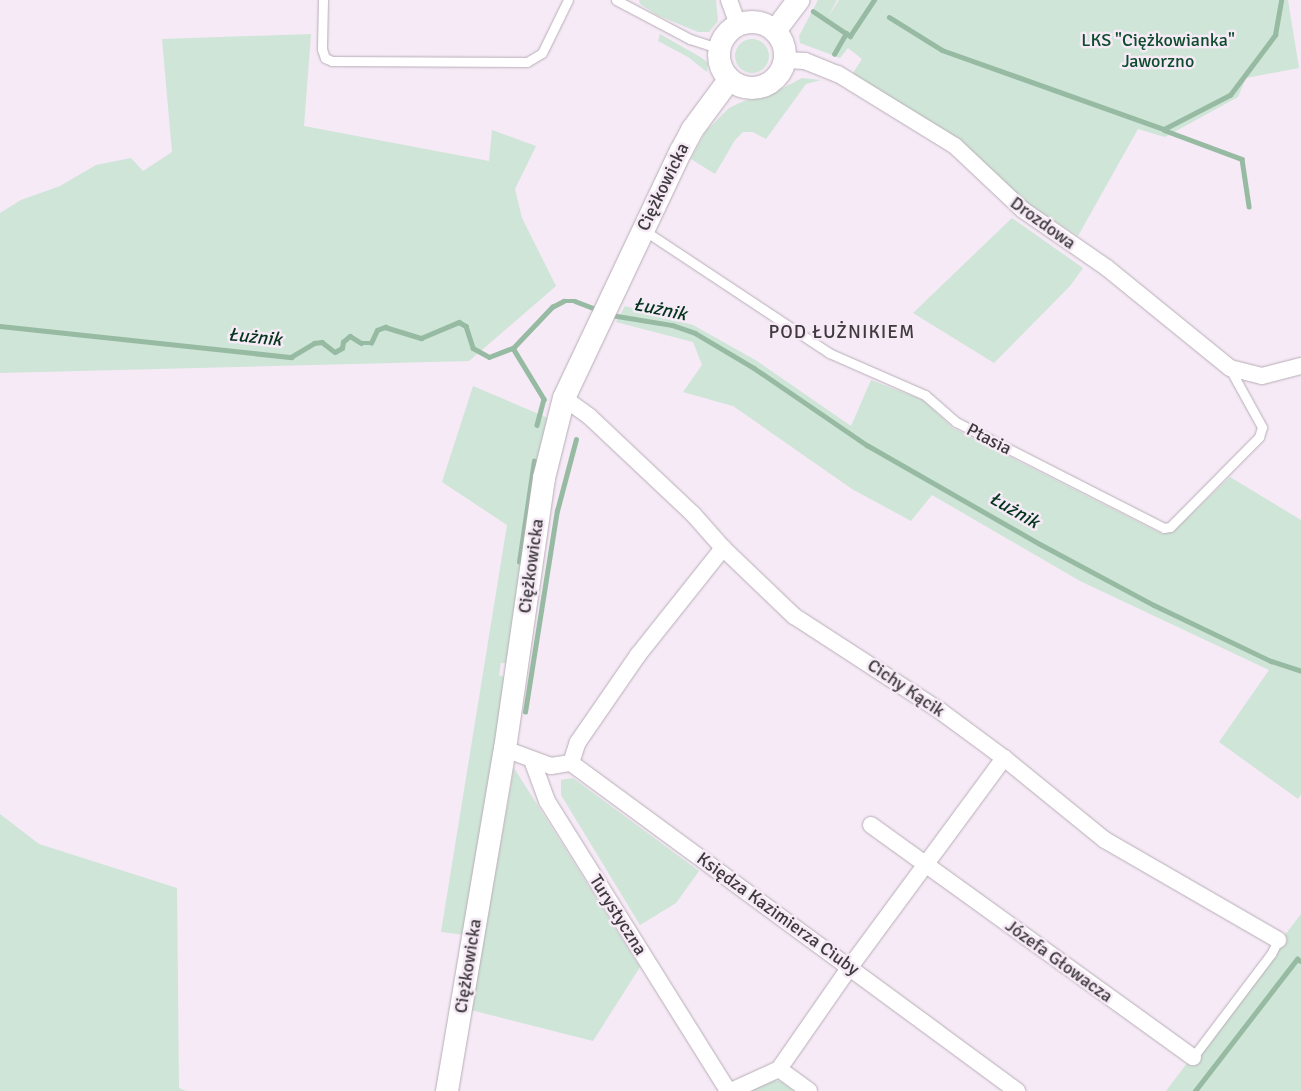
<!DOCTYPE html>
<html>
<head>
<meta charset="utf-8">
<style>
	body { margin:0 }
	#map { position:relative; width:1301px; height:1091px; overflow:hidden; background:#f5eaf5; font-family:Signika,sans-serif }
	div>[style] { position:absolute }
	.green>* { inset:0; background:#cfe5d7 }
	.round { border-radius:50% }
	.stream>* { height:4.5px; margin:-2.25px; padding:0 2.25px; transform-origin:2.25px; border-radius:2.25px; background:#97baa3 }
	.roads { filter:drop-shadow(0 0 1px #b7adb7) drop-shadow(0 0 1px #b7adb7) }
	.lane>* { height:9px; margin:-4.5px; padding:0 4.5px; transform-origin:4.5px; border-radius:4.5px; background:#fff }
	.street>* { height:16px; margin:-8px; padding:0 8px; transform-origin:8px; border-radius:8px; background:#fff }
	.secondary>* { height:22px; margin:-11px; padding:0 11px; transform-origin:11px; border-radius:11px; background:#fff }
	.secondary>.ring { margin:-11px; padding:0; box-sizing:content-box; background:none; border:22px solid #fff; border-radius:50% }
	span { translate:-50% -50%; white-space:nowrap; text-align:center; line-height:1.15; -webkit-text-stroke:5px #f5eaf5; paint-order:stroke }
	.park-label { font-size:18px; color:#0d4b2d }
	.street-label { font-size:18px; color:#3e3a3e }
	.water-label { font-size:19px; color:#05341e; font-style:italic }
	.neighbourhood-label { font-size:19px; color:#3e3a3e; letter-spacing:1px }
</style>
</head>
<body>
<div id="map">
	<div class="green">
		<i style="clip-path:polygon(639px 0,716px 0,718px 21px,709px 32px,698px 32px,657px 15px,640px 4px)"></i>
		<i style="clip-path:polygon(818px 0,837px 0,828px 17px,839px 0,1288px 0,1299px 68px,1246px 78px,1238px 97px,1165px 137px,1138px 129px,1078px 236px,1023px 200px,920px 118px,853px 73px,862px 59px,848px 48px,840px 58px,800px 43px,799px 36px)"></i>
		<i style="clip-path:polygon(311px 34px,304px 126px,489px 161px,492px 130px,536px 146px,515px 189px,522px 218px,556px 286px,469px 361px,0 373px,0 213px,21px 200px,60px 186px,96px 165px,131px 158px,143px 171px,172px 152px,162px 39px)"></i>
		<i style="clip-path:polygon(660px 34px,702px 58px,708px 63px,707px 72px,688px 57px,658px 41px)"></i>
		<i class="round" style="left:735px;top:39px;width:34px;height:34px"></i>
		<i style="clip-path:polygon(802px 78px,821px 80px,806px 84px,766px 139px,753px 132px,743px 132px,735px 140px,715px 174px,691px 159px,706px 131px,729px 108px,744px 101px,766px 97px)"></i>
		<i style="clip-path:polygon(1012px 218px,1083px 268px,1070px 286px,994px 363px,913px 313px)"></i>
		<i style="clip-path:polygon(625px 306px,693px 325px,757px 361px,851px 426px,871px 380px,923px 400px,953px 428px,1162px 534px,1175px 530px,1230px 477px,1301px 520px,1301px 794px,1298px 799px,1219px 742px,1269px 670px,1080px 581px,932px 495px,911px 521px,852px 489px,733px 406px,683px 392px,702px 365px,693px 342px,616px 322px)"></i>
		<i style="clip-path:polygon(473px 386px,548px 418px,508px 663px,501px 663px,499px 675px,506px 678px,465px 935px,441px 932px,507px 525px,442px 482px)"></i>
		<i style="clip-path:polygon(514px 768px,640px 967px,593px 1041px,471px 1010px)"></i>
		<i style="clip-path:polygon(573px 778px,699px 871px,676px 903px,640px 925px,561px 795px,561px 780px)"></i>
		<i style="clip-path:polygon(0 814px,39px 844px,177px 888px,179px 1088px,186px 1091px,0 1091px)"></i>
		<i style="clip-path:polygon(1301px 914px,1301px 1091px,1166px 1091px,1178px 1075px)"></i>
		<i style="clip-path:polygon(771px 1080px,780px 1081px,794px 1091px,750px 1091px)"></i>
	</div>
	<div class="stream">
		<i style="left:813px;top:11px;width:45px;rotate:34deg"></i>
		<i style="left:850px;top:36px;width:43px;rotate:-56.3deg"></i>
		<i style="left:889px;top:17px;width:62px;rotate:31.9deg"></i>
		<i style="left:942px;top:50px;width:236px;rotate:19.6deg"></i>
		<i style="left:1164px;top:129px;width:74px;rotate:-27.3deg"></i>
		<i style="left:1230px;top:95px;width:75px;rotate:-53.1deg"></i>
		<i style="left:1275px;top:35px;width:36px;rotate:-80deg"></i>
		<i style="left:834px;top:54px;width:24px;rotate:-60deg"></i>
		<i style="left:1164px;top:130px;width:83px;rotate:20.4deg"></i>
		<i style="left:1242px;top:159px;width:48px;rotate:81.5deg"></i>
		<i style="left:611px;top:315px;width:62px;rotate:9.3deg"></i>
		<i style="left:672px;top:325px;width:24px;rotate:19deg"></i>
		<i style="left:695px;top:333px;width:69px;rotate:30.7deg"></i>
		<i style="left:754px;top:368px;width:137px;rotate:34.3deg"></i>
		<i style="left:867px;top:445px;width:199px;rotate:29.8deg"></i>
		<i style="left:1040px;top:544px;width:129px;rotate:28.2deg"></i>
		<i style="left:1154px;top:605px;width:130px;rotate:25.6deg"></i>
		<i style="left:1271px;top:661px;width:32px;rotate:18deg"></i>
		<i style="left:0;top:326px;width:293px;rotate:6.1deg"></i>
		<i style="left:291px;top:357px;width:27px;rotate:-31deg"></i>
		<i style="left:314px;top:343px;width:8px;rotate:-7deg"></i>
		<i style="left:322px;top:342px;width:16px;rotate:38deg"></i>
		<i style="left:335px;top:352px;width:8px;rotate:-30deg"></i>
		<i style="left:342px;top:348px;width:6px;rotate:-81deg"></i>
		<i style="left:343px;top:342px;width:9px;rotate:-41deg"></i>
		<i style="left:350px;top:336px;width:13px;rotate:32deg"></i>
		<i style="left:361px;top:343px;width:10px"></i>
		<i style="left:371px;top:343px;width:14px;rotate:-65deg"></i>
		<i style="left:377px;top:330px;width:9px;rotate:-21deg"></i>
		<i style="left:385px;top:327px;width:38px;rotate:17deg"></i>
		<i style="left:421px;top:338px;width:41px;rotate:-22.8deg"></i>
		<i style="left:459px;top:322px;width:8px;rotate:30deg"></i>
		<i style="left:466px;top:326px;width:23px;rotate:72deg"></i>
		<i style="left:473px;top:348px;width:18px;rotate:29deg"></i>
		<i style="left:489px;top:357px;width:26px;rotate:-21deg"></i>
		<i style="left:513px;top:348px;width:57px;rotate:-46.4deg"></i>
		<i style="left:552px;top:307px;width:13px;rotate:-27deg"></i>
		<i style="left:564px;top:301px;width:11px"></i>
		<i style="left:575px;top:301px;width:26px;rotate:21deg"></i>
		<i style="left:513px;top:348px;width:60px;rotate:58.7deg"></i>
		<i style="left:544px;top:399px;width:27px;rotate:105deg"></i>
		<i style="left:519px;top:562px;width:102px;rotate:-81.6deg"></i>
		<i style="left:525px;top:712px;width:204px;rotate:-81deg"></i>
		<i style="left:557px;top:511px;width:74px;rotate:-75.2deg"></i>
		<i style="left:1195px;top:1091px;width:167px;rotate:-52.3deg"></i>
		<i style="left:1297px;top:959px;width:4px;rotate:27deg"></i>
	</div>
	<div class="roads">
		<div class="lane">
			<i style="left:323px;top:0;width:49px;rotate:91.2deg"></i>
			<i style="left:322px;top:49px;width:9px;rotate:72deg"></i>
			<i style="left:325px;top:58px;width:8px;rotate:23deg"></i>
			<i style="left:332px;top:61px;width:195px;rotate:0.3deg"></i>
			<i style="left:527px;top:62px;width:17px;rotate:-31deg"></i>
			<i style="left:542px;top:53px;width:59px;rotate:-63.9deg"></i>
			<i style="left:616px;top:0;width:84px;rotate:27.8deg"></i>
			<i style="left:690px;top:39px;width:29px;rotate:18deg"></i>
			<i style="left:645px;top:231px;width:221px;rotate:33.5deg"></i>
			<i style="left:829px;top:353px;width:105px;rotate:23.6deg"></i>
			<i style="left:925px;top:395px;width:41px;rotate:41.1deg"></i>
			<i style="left:956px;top:422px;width:233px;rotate:27deg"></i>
			<i style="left:1164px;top:528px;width:6px;rotate:-9deg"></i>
			<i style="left:1170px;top:527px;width:127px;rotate:-45.3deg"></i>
			<i style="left:1259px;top:437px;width:10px;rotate:-73deg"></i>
			<i style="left:1262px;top:427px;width:66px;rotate:-118.9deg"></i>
			<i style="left:1193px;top:1057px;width:129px;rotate:-52.9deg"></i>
			<i style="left:1271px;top:954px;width:16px;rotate:-63deg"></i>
		</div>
		<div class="street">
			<i style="left:729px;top:0;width:27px;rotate:70deg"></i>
			<i style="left:785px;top:60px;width:20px;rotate:3deg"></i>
			<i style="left:805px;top:61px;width:35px;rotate:22deg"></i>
			<i style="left:838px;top:74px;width:137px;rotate:31.6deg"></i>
			<i style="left:955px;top:146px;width:93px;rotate:43.3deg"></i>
			<i style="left:1023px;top:210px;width:102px;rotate:34.6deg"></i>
			<i style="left:1107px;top:268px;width:159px;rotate:39.1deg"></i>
			<i style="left:1230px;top:368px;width:33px;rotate:14deg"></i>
			<i style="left:1262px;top:376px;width:40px;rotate:-14.4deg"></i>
			<i style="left:564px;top:398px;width:32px;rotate:36deg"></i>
			<i style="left:590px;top:417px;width:141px;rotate:43.3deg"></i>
			<i style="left:693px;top:514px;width:45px;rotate:48.6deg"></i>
			<i style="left:723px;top:548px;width:98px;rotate:43.8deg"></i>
			<i style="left:794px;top:616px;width:173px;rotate:33deg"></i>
			<i style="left:939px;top:710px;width:81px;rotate:36.4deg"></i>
			<i style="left:1004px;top:758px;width:130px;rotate:39.1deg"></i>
			<i style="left:1105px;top:840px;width:200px;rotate:30deg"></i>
			<i style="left:505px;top:749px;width:49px;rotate:20.3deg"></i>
			<i style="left:551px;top:766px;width:20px;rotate:-9deg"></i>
			<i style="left:571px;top:763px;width:554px;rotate:36.33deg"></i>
			<i style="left:532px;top:760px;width:44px;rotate:69.9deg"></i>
			<i style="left:547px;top:801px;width:342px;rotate:58deg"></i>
			<i style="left:571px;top:763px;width:22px;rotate:-72deg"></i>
			<i style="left:578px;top:742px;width:106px;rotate:-55.4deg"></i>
			<i style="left:638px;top:655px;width:137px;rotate:-51.5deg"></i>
			<i style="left:871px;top:825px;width:397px;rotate:35.8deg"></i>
			<i style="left:779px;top:1069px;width:37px;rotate:36deg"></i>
			<i style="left:731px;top:1091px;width:53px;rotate:-24.6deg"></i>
			<i style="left:779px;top:1069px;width:124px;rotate:-55.2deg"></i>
			<i style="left:850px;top:967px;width:260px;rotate:-53.6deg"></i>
		</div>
		<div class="secondary">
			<i class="ring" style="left:719px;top:22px;width:44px;height:44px"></i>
			<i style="left:775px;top:31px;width:39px;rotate:-53deg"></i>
			<i style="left:447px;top:1091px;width:347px;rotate:-80.4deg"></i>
			<i style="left:505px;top:749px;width:274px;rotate:-81.8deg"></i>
			<i style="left:544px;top:478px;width:82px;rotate:-76deg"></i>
			<i style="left:564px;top:398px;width:273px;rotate:-64.7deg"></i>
			<i style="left:681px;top:151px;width:24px;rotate:-62deg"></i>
			<i style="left:692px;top:130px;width:62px;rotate:-53.5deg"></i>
		</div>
	</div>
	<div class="park-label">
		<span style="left:1158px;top:51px">LKS "Ciężkowianka"<br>Jaworzno</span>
	</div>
	<div class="street-label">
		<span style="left:663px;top:187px;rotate:-64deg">Ciężkowicka</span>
		<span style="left:1043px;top:223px;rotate:36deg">Drozdowa</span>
		<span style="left:989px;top:439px;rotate:27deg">Ptasia</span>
		<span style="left:531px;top:566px;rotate:-82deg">Ciężkowicka</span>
		<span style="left:906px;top:688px;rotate:34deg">Cichy Kącik</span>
		<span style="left:778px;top:914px;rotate:36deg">Księdza Kazimierza Ciuby</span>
		<span style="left:618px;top:915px;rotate:58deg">Turystyczna</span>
		<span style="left:1059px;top:961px;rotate:36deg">Józefa Głowacza</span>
		<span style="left:468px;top:966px;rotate:-81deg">Ciężkowicka</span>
	</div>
	<div class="water-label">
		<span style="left:660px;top:310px;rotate:12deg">Łużnik</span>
		<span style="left:255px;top:338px;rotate:6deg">Łużnik</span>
		<span style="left:1014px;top:511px;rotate:30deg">Łużnik</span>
	</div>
	<div class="neighbourhood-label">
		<span style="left:842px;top:333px">POD ŁUŻNIKIEM</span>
	</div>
</div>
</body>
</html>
